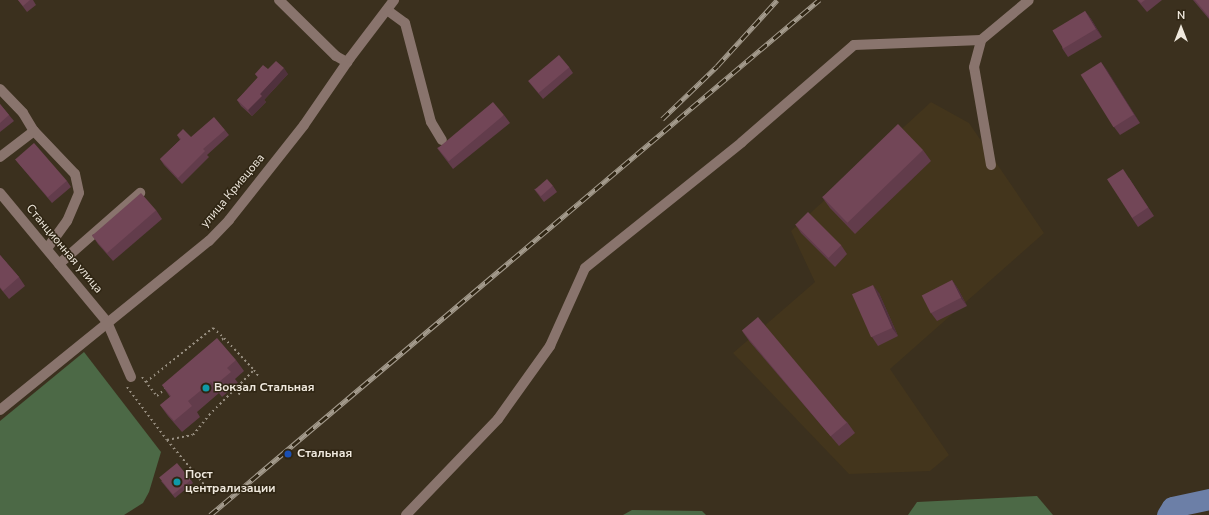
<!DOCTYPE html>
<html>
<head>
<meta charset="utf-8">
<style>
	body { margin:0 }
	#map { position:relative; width:1209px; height:515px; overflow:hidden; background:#3b301e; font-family:"Nunito Sans",sans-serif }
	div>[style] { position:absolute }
	.built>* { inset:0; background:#43351c }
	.forest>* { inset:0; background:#4c6946 }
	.river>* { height:21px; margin:-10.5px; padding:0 10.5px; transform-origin:10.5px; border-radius:10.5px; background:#6c7fa7 }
	.path>* { height:2px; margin-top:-1px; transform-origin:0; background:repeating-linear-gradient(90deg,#978e80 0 2px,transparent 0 5px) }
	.minor>* { height:10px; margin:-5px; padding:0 5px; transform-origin:5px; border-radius:5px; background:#89746d }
	.rail>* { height:4.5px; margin-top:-2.25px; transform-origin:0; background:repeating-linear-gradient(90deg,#302614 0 9px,#a49b8d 0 18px); box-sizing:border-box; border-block:1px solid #a49b8d }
	.wall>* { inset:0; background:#623c4b }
	.shaded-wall>* { inset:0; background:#50313d }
	.building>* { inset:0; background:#724657; transform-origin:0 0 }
	.dots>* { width:11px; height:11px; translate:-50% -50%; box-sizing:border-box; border:2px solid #302614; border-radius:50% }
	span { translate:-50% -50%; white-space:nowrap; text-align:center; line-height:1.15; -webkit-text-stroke:3px #302614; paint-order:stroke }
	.street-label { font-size:12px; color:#f0e9de }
	.poi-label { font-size:12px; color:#f0e9de; font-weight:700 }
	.left { translate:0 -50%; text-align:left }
	.north { position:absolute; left:1161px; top:8px; width:40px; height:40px; -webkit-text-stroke:3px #302614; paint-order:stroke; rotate:0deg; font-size:11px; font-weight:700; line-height:16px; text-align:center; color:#f0e9de }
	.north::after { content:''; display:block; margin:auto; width:14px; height:18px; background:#f0e9de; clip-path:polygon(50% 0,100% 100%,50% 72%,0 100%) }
</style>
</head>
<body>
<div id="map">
	<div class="built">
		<i style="clip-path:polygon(931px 102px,969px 123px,1044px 233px,890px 369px,949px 455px,930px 471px,849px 474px,733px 353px,815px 282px,791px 231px)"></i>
	</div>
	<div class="forest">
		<i style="clip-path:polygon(84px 352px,161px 452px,149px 492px,143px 503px,124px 515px,0 515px,0 421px)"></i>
		<i style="clip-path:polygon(1037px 496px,1053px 515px,908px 515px,917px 502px)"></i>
		<i style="clip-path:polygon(632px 510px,702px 511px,706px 515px,623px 515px)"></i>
	</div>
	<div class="river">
		<i style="left:1167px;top:515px;width:9px;rotate:-58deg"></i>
		<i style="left:1172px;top:507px;width:38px;rotate:-12deg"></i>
	</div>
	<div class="path">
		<i style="left:218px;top:343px;width:8px;rotate:-40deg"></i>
		<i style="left:224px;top:338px;width:44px;rotate:46.8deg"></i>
		<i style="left:142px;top:377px;width:24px;rotate:52deg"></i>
		<i style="left:157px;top:396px;width:12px;rotate:-42deg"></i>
		<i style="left:146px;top:382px;width:86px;rotate:-38.9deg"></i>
		<i style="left:213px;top:328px;width:15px;rotate:42deg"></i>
		<i style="left:127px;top:387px;width:66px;rotate:53deg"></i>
		<i style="left:167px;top:440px;width:26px;rotate:-11deg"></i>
		<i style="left:193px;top:435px;width:26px;rotate:-51deg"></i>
		<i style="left:209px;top:415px;width:64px;rotate:-45deg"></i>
		<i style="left:254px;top:370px;width:9px;rotate:54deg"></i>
		<i style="left:236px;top:389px;width:7px;rotate:56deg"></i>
		<i style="left:167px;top:440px;width:62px;rotate:50.2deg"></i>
	</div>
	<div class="minor">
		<i style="left:279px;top:0;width:80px;rotate:44.5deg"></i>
		<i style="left:336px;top:56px;width:13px;rotate:29deg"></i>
		<i style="left:387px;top:10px;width:22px;rotate:36deg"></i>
		<i style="left:405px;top:23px;width:102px;rotate:75.3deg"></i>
		<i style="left:431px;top:122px;width:21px;rotate:59deg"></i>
		<i style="left:0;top:89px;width:33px;rotate:46deg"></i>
		<i style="left:23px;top:113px;width:21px;rotate:59deg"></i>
		<i style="left:34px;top:131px;width:43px;rotate:142.6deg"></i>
		<i style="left:34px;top:131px;width:59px;rotate:46.4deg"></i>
		<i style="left:75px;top:174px;width:19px;rotate:78deg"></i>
		<i style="left:79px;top:193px;width:30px;rotate:113deg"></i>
		<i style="left:67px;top:221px;width:34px;rotate:126deg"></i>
		<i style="left:991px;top:165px;width:99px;rotate:-99.8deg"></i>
		<i style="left:974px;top:67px;width:28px;rotate:-75deg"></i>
		<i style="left:981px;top:40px;width:62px;rotate:-39.8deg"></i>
		<i style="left:0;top:193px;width:168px;rotate:50.3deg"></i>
		<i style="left:107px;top:322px;width:60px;rotate:66.4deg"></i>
		<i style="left:59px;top:264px;width:108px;rotate:-41.2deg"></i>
		<i style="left:0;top:410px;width:269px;rotate:-39deg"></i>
		<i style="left:209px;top:241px;width:29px;rotate:-46deg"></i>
		<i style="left:229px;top:220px;width:121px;rotate:-51.7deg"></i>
		<i style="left:304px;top:125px;width:81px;rotate:-55.5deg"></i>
		<i style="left:350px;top:58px;width:73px;rotate:-52.8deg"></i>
		<i style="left:406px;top:515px;width:133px;rotate:-46.2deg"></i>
		<i style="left:498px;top:419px;width:90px;rotate:-54.5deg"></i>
		<i style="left:550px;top:346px;width:85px;rotate:-65.8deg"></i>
		<i style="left:585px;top:268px;width:201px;rotate:-38.7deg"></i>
		<i style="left:742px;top:142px;width:148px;rotate:-40.9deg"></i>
		<i style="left:854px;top:45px;width:127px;rotate:-2.3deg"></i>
	</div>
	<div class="rail">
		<i style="left:662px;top:119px;width:76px;rotate:-43.9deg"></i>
		<i style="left:717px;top:66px;width:89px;rotate:-47.7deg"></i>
		<i style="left:210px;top:515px;width:798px;rotate:-40.22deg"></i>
	</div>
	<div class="wall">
		<i style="clip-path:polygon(18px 0,33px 0,36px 5px,27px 12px)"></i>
		<i style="clip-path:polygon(1137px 0,1162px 0,1147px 12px)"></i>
		<i style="clip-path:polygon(1193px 0,1209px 0,1209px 19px)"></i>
		<i style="clip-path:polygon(1085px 11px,1091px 19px,1102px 37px,1068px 57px,1062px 48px)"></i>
		<i style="clip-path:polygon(1101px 62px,1140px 123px,1120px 135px,1114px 127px)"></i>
		<i style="clip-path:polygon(569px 67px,573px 73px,543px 99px,528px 81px)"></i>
		<i style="clip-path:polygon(268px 69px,288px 74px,264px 100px,266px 102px,252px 116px,241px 106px,237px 100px,258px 78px,255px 74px)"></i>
		<i style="clip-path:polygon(0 104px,14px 121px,0 132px)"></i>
		<i style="clip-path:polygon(504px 115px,510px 123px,453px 169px,437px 148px)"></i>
		<i style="clip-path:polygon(225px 130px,229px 135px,207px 155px,209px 157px,182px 184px,164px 165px,160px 159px,180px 140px,177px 135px,191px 137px)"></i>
		<i style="clip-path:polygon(923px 150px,931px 161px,855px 234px,830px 208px,822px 197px)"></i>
		<i style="clip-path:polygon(15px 159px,67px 181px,71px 187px,52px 203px,19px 164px)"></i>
		<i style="clip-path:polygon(1129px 178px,1154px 216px,1138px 227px,1132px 218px)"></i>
		<i style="clip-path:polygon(553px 186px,557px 192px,544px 202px,534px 189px)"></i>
		<i style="clip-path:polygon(156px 210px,162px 219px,113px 261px,98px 244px,92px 235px)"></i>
		<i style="clip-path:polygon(795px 224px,841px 245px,847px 254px,835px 267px,801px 233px)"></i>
		<i style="clip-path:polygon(0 255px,19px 277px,25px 286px,9px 299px,0 288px)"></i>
		<i style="clip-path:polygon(952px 280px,958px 289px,967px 306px,937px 321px,931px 313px)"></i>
		<i style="clip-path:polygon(879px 293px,898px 336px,878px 346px,872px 337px)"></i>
		<i style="clip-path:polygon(742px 331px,847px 422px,855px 433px,839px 446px,750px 342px)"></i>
		<i style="clip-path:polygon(236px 360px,244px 371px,235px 379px,238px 383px,222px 397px,219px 393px,197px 412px,200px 417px,182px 432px,168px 416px,160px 405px,170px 397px,162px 385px)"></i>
		<i style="clip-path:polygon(191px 480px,193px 483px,175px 498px,161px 481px)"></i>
	</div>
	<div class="shaded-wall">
		<i style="clip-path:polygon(1085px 11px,1091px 19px,1102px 37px,1096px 29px)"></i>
		<i style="clip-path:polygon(1101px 62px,1107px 70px,1140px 123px,1134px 114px)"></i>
		<i style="clip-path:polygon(284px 68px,288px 74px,264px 100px,266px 102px,252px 116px,248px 110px,260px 94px)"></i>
		<i style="clip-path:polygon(952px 280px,958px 289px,967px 306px,961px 298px)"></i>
		<i style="clip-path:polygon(873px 285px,879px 293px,898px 336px,892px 328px)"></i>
	</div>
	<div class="building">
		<i style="clip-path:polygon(18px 0,30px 0,23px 6px)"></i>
		<i style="clip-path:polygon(1138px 0,1145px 0,1141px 3px)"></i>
		<i style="clip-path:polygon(1195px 0,1209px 0,1209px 17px)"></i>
		<i style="left:1085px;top:11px;width:21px;height:38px;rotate:59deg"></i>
		<i style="left:559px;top:55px;width:16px;height:40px;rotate:50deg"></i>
		<i style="clip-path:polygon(276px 61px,284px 68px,260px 94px,262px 96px,248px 110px,237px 100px,258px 77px,255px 74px,263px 65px,268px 69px)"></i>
		<i style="left:1101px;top:62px;width:62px;height:24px;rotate:58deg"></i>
		<i style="left:493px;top:102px;width:17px;height:72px;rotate:50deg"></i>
		<i style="clip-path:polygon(0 104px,9px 115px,0 123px)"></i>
		<i style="clip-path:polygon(214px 117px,225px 130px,203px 149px,205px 151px,178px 178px,160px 159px,181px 139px,177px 135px,183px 129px,191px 137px)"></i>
		<i style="left:898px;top:124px;width:36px;height:105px;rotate:46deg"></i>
		<i style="left:34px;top:143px;width:50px;height:25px;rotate:49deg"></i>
		<i style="left:1123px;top:169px;width:46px;height:19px;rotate:57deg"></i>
		<i style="left:547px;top:179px;width:9px;height:16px;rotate:49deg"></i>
		<i style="left:141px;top:193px;width:23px;height:65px;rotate:49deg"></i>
		<i style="left:808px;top:212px;width:47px;height:18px;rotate:45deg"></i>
		<i style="clip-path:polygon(0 255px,19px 277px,3px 291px,0 287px)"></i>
		<i style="left:952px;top:280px;width:20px;height:34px;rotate:63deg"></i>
		<i style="left:873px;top:285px;width:47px;height:23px;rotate:66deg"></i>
		<i style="left:758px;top:317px;width:138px;height:21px;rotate:50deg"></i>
		<i style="clip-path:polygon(217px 338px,236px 360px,227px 368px,231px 372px,214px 386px,211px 382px,188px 401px,192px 406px,174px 421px,160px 405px,171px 396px,162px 385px)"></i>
		<i style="left:177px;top:463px;width:22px;height:23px;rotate:51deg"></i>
	</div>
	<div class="dots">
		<i style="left:206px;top:388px;background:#0f9aa8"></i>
		<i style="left:288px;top:454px;background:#1a4fb4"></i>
		<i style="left:177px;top:482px;background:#0f9aa8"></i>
	</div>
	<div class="street-label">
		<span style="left:233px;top:191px;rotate:-50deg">улица Кривцова</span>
		<span style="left:64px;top:249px;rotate:50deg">Станционная улица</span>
	</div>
	<div class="poi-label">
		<span class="left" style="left:214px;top:388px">Вокзал Стальная</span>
		<span class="left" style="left:297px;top:454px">Стальная</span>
		<span class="left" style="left:185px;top:482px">Пост<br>централизации</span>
	</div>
	<div class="north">N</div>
</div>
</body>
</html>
